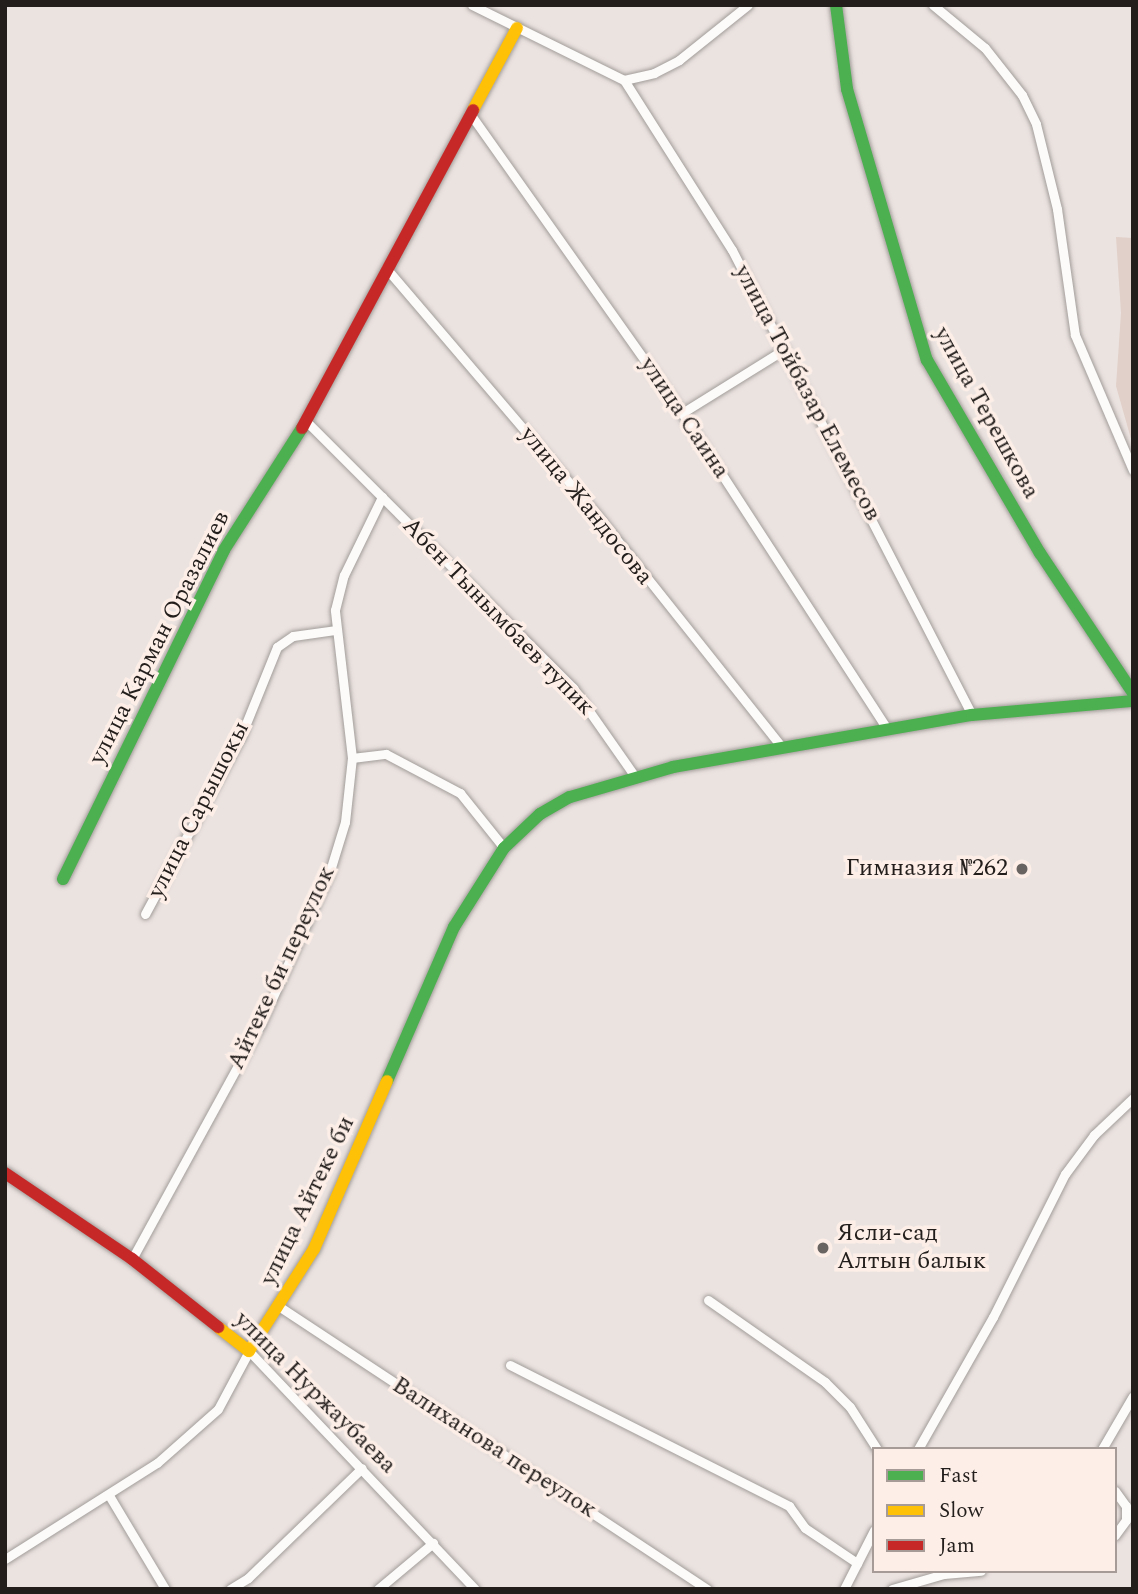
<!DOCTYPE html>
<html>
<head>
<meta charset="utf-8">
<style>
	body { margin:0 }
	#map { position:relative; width:1138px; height:1594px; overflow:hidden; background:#ebe3e0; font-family:Spectral,serif }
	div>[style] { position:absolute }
	.green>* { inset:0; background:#e1d0c9 }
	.roads { filter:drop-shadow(0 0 2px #a29d9a) drop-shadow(0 0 2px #a29d9a) }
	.street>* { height:9px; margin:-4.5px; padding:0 4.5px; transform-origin:4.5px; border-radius:4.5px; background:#fcfbfa }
	.fast>* { height:12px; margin:-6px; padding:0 6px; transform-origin:6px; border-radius:6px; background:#4caf50 }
	.slow>* { height:12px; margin:-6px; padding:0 6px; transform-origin:6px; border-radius:6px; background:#ffc107 }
	.jam>* { height:12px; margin:-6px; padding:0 6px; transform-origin:6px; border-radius:6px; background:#c62828 }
	.dots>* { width:19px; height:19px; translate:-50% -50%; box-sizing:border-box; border:4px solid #fdefe8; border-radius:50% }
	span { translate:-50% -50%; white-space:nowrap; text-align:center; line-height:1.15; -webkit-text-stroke:7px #fdefe8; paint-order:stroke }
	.street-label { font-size:24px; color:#231e1c }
	.poi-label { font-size:24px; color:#231e1c }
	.right { translate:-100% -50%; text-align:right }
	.left { translate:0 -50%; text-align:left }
	.frame { position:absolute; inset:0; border:7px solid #231e1c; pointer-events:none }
	.legend { position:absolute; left:872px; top:1447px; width:245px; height:126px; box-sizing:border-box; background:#fdefe8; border:2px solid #a69b96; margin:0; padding:9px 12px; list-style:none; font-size:21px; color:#231e1c }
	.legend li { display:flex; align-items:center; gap:14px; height:35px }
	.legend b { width:35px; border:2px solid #a69b96 }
</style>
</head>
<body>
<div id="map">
	<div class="green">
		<i style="clip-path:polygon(1116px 237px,1133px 238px,1133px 446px,1116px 386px,1121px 313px)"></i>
	</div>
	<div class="roads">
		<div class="street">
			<i style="left:472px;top:5px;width:169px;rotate:26.3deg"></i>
			<i style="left:624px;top:80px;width:31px;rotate:-13deg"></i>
			<i style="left:654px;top:73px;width:28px;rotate:-27deg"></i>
			<i style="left:679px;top:60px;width:88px;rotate:-38.6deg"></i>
			<i style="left:933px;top:5px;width:67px;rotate:39.6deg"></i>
			<i style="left:985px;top:48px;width:60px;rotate:51.8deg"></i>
			<i style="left:1022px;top:95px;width:32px;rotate:64deg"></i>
			<i style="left:1036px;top:124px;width:88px;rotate:76.1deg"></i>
			<i style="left:1057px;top:209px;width:127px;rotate:81.9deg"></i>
			<i style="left:1075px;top:335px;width:147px;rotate:66.8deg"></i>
			<i style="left:624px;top:80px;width:201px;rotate:57.6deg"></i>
			<i style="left:732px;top:250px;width:523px;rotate:62.7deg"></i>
			<i style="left:471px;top:115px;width:365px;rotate:54.7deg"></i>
			<i style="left:682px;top:413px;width:377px;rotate:57deg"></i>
			<i style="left:386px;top:268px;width:326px;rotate:49.5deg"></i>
			<i style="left:598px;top:516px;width:295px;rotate:51.5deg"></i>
			<i style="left:682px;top:413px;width:121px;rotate:-31.9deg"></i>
			<i style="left:306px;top:421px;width:378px;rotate:45deg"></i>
			<i style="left:573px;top:688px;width:106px;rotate:55deg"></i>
			<i style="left:352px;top:758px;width:34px;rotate:-7deg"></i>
			<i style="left:386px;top:754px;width:84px;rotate:27.8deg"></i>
			<i style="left:460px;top:793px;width:70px;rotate:51.3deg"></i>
			<i style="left:145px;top:914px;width:202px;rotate:-61.7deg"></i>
			<i style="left:241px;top:736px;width:96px;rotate:-68deg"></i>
			<i style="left:277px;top:647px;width:19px;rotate:-35deg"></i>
			<i style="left:293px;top:636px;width:42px;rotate:-8.1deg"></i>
			<i style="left:132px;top:1259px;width:269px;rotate:-61.3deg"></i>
			<i style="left:261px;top:1023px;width:164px;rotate:-65.5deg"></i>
			<i style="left:329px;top:874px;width:54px;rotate:-72.9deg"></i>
			<i style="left:345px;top:822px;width:64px;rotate:-83.8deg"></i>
			<i style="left:352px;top:758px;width:149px;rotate:-96.6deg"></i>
			<i style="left:335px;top:610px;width:36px;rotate:-76deg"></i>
			<i style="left:344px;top:575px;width:87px;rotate:-64deg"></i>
			<i style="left:708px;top:1300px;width:143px;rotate:35deg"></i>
			<i style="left:825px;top:1382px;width:35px;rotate:45deg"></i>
			<i style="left:850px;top:1407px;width:50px;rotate:57.3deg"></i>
			<i style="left:280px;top:1307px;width:512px;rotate:33.44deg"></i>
			<i style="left:510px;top:1365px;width:313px;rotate:26.8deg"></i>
			<i style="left:789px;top:1506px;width:27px;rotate:54deg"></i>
			<i style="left:805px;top:1528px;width:63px;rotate:33.9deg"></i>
			<i style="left:918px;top:1449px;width:152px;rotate:-60.4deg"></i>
			<i style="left:993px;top:1317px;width:160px;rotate:-63.3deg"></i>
			<i style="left:1065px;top:1174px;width:49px;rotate:-53.4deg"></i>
			<i style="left:1094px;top:1135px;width:54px;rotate:-43.5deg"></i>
			<i style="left:1102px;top:1449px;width:61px;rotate:-59.7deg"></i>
			<i style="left:1115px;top:1491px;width:19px;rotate:54deg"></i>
			<i style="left:1126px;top:1506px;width:14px;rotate:90deg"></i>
			<i style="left:1126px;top:1520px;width:19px;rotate:126deg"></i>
			<i style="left:110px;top:1497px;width:107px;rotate:59.1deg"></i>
			<i style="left:5px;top:1559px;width:180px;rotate:-32.3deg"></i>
			<i style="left:157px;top:1463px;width:81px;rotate:-41.5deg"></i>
			<i style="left:218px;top:1409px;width:66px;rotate:-61.9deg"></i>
			<i style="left:249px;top:1351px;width:328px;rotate:46.5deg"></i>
			<i style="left:230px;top:1589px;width:21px;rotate:-31deg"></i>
			<i style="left:248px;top:1578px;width:158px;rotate:-44deg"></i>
			<i style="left:378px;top:1589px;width:72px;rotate:-39.9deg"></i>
			<i style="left:844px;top:1589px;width:66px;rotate:-63deg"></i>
			<i style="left:892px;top:1589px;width:54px;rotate:-16.1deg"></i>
			<i style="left:944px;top:1574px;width:37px;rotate:-5deg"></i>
		</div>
		<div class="fast">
			<i style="left:836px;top:5px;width:85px;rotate:82.5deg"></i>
			<i style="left:847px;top:89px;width:283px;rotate:73.6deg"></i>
			<i style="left:927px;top:360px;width:224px;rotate:59.7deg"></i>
			<i style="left:1040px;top:553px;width:168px;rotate:56.4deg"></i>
			<i style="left:63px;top:879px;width:366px;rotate:-63.9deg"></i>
			<i style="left:224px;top:550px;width:145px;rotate:-57.4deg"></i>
			<i style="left:387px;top:1081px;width:168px;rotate:-66.5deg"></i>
			<i style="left:454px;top:927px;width:93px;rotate:-57.7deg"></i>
			<i style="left:504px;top:848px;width:50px;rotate:-43.4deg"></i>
			<i style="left:540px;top:814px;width:34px;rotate:-30deg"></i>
			<i style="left:570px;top:797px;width:107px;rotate:-16.2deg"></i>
			<i style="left:673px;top:767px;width:303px;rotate:-9.9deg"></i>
			<i style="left:972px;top:715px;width:162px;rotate:-5deg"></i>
		</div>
		<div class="slow">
			<i style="left:473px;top:110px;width:93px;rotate:-61.8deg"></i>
			<i style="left:218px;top:1327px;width:39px;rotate:38deg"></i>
			<i style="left:249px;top:1351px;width:121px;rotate:-57.5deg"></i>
			<i style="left:314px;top:1249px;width:183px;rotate:-66.5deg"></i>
		</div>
		<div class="jam">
			<i style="left:302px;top:428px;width:361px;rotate:-61.7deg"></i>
			<i style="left:5px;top:1173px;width:153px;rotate:34.1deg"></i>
			<i style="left:132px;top:1259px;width:110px;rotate:38.3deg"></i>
		</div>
	</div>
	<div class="dots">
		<i style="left:1022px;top:869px;background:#696361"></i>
		<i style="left:823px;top:1248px;background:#696361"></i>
	</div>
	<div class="street-label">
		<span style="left:807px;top:393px;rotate:62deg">улица Тойбазар Елемесов</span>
		<span style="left:986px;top:413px;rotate:61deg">улица Терешкова</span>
		<span style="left:684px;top:418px;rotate:56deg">улица Саина</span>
		<span style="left:586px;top:506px;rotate:51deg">улица Жандосова</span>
		<span style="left:498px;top:617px;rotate:46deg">Абен Тынымбаев тупик</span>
		<span style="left:160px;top:638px;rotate:-63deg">улица Карман Оразалиев</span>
		<span style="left:199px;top:810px;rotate:-63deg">улица Сарышокы</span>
		<span style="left:282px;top:968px;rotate:-65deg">Айтеке би переулок</span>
		<span style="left:308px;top:1201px;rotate:-64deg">улица Айтеке би</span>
		<span style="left:315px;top:1393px;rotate:45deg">улица Нуржаубаева</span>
		<span style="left:494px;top:1448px;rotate:33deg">Валиханова переулок</span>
	</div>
	<div class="poi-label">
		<span class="right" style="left:1008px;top:869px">Гимназия №262</span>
		<span class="left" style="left:837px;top:1248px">Ясли-сад<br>Алтын балык</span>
	</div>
	<div class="frame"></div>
	<ul class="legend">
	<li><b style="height:9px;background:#4caf50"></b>Fast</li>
	<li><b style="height:9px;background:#ffc107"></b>Slow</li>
	<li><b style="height:9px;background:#c62828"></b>Jam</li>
	</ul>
</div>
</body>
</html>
